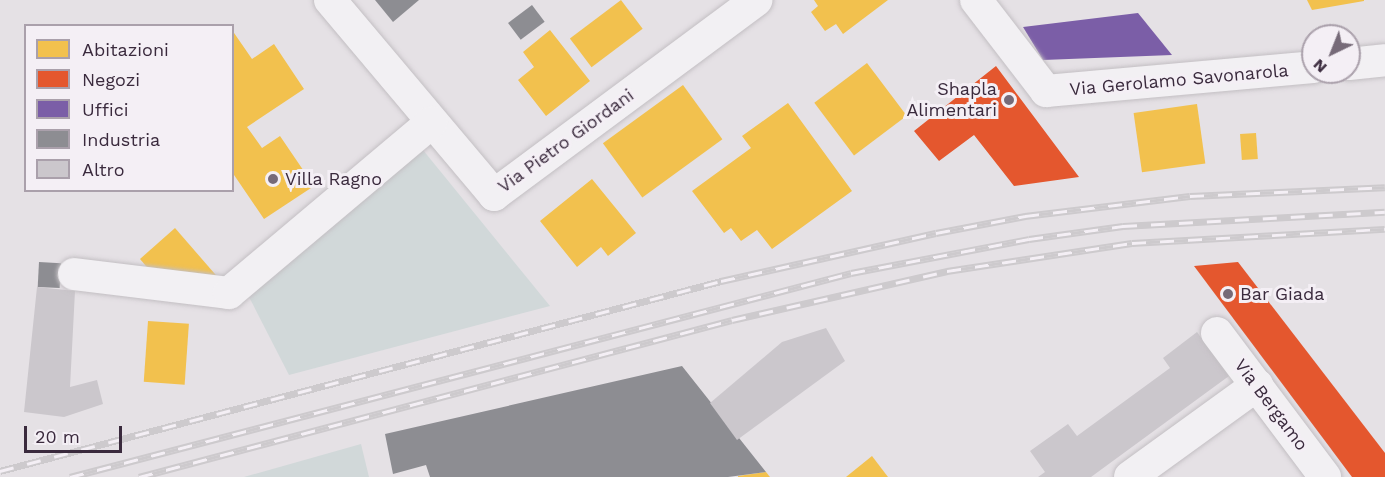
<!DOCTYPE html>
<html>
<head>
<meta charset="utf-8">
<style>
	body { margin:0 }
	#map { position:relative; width:1385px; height:477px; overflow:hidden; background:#e5e1e5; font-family:"Work Sans",sans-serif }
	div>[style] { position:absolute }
	.green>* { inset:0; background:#d1d8d9 }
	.homes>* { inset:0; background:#f2c14e; transform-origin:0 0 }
	.shops>* { inset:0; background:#e4572e }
	.offices>* { inset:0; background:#7b5ea7 }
	.industry>* { inset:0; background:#8d8d92; transform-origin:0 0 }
	.building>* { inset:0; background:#cbc7cc }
	.roads { filter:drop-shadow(0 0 2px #c3bfc3) drop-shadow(0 0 2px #c3bfc3) }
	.minor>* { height:32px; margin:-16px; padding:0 16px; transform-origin:16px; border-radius:16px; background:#f2f0f3 }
	.rail>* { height:7px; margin-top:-3.5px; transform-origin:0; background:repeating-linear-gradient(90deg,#f4eff5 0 14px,#cdcacd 0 28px); box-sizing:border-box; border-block:2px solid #cdcacd }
	.dots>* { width:16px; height:16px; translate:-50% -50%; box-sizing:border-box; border:3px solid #f4eff5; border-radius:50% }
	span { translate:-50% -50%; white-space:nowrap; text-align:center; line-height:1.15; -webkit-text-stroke:6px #f4eff5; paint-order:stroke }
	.street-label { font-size:18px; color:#3a2a3d }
	.poi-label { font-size:18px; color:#3a2a3d }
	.right { translate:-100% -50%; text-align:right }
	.left { translate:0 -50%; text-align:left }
	.legend { position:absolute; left:24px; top:24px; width:210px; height:168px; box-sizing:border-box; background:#f4eff5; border:2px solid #aaa0ab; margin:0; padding:8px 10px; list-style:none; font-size:18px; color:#3a2a3d }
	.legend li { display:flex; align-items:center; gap:12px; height:30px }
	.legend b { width:30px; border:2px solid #aaa0ab }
	.north { position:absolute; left:1301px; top:24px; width:60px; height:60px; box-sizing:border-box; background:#f4eff5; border:2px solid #aaa0ab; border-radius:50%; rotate:223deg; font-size:16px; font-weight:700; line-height:24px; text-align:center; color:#3a2a3d }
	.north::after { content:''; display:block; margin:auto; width:21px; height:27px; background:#766a78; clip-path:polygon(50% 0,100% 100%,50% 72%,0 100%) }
	.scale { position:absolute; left:24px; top:426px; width:98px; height:27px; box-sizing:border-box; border:3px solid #3a2a3d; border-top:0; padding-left:8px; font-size:18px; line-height:21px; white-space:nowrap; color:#3a2a3d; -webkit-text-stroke:4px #f4eff5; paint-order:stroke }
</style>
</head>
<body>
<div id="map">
	<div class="green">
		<i style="clip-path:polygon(423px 150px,550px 306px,289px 375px,247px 293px)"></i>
		<i style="clip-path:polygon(361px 444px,369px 477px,244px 477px)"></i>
	</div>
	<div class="homes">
		<i style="left:621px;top:0;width:36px;height:64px;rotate:53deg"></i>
		<i style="clip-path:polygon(814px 0,888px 0,843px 34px,836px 24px,825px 31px,811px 12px,818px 6px)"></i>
		<i style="clip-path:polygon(1307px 0,1364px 0,1364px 1px,1312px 10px)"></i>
		<i style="clip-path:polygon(232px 30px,252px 59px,274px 44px,304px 89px,247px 127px,262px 148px,280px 136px,314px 186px,264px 219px,232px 172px)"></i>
		<i style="clip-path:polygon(550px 30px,590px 81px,546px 116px,518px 80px,534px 67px,523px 52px)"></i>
		<i style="left:867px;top:63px;width:66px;height:66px;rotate:53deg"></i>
		<i style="left:683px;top:85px;width:67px;height:99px;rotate:54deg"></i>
		<i style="clip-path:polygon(788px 103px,852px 191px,772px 249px,757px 230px,741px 241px,731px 228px,724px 233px,692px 191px,751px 148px,742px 136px)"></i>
		<i style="left:1197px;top:104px;width:60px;height:64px;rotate:82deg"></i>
		<i style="left:1256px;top:133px;width:26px;height:16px;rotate:86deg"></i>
		<i style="clip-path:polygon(592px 179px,636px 233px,608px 256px,601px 247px,577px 267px,540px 221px)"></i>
		<i style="clip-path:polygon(175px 228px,221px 281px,151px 272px,140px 259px)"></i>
		<i style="left:148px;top:321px;width:41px;height:61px;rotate:4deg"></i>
		<i style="clip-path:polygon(872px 456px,888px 477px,846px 477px)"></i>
		<i style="clip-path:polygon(766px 472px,770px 477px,738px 477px,738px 476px)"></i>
	</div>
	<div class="shops">
		<i style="clip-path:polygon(996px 66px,1079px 177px,1014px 186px,974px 135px,939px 161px,914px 131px)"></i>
		<i style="clip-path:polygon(1238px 262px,1385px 453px,1385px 477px,1352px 477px,1194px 266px)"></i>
	</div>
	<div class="offices">
		<i style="clip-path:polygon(1138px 13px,1172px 55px,1043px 60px,1023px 27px)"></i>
	</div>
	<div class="industry">
		<i style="clip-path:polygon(375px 0,419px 0,393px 22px)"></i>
		<i style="left:532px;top:5px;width:21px;height:30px;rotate:53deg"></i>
		<i style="left:39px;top:262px;width:22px;height:25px;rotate:3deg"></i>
		<i style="clip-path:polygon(682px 366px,766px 472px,728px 477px,430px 477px,426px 465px,393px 474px,385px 434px)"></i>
	</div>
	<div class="building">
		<i style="clip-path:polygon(37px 287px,75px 291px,70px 387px,97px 380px,103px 404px,64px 417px,24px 412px)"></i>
		<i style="clip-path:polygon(826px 328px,845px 361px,737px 440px,710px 403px,782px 342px)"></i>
		<i style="clip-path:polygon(1197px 332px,1229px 376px,1091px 477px,1038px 477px,1045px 472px,1030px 451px,1068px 424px,1077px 436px,1170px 368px,1163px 358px)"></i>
	</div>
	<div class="roads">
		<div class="minor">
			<i style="left:330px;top:0;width:255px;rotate:49.9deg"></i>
			<i style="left:494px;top:195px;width:327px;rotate:-36.6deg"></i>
			<i style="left:976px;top:0;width:115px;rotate:52.4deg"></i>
			<i style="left:1046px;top:91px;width:268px;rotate:-5.1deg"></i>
			<i style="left:1349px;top:64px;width:36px;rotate:-6deg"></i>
			<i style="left:74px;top:274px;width:156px;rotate:7deg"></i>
			<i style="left:229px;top:293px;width:265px;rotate:-40.1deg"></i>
			<i style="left:1217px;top:333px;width:180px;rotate:53.1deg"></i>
			<i style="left:1130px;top:477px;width:157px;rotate:-35.9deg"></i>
		</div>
	</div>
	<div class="rail">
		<i style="left:0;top:471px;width:746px;rotate:-14.76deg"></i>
		<i style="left:721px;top:281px;width:220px;rotate:-12.6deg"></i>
		<i style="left:936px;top:233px;width:91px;rotate:-10.8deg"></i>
		<i style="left:1025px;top:216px;width:166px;rotate:-6.9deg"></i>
		<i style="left:1190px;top:196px;width:195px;rotate:-2.6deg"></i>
		<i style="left:70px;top:477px;width:807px;rotate:-14.64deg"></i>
		<i style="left:851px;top:273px;width:181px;rotate:-10.8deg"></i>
		<i style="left:1029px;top:239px;width:95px;rotate:-7.9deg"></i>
		<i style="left:1123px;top:226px;width:262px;rotate:-3.1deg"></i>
		<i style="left:139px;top:477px;width:613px;rotate:-14.83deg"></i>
		<i style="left:732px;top:320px;width:221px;rotate:-12.8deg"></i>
		<i style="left:947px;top:271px;width:187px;rotate:-8.6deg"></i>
		<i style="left:1132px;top:243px;width:253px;rotate:-3.2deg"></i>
	</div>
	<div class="dots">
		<i style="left:1009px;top:100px;background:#766a78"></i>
		<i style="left:273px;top:179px;background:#766a78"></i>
		<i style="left:1228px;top:294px;background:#766a78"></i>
	</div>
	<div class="street-label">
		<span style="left:1179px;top:80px;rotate:-5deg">Via Gerolamo Savonarola</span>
		<span style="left:566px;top:141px;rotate:-36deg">Via Pietro Giordani</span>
		<span style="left:1271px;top:405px;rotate:53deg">Via Bergamo</span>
	</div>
	<div class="poi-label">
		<span class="right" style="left:997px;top:100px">Shapla<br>Alimentari</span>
		<span class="left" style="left:285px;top:179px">Villa Ragno</span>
		<span class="left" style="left:1240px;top:294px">Bar Giada</span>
	</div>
	<ul class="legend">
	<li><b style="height:16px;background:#f2c14e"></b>Abitazioni</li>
	<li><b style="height:16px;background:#e4572e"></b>Negozi</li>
	<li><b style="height:16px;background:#7b5ea7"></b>Uffici</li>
	<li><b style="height:16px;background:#8d8d92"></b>Industria</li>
	<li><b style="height:16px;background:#cbc7cc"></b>Altro</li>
	</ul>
	<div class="north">N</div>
	<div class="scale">20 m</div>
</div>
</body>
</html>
